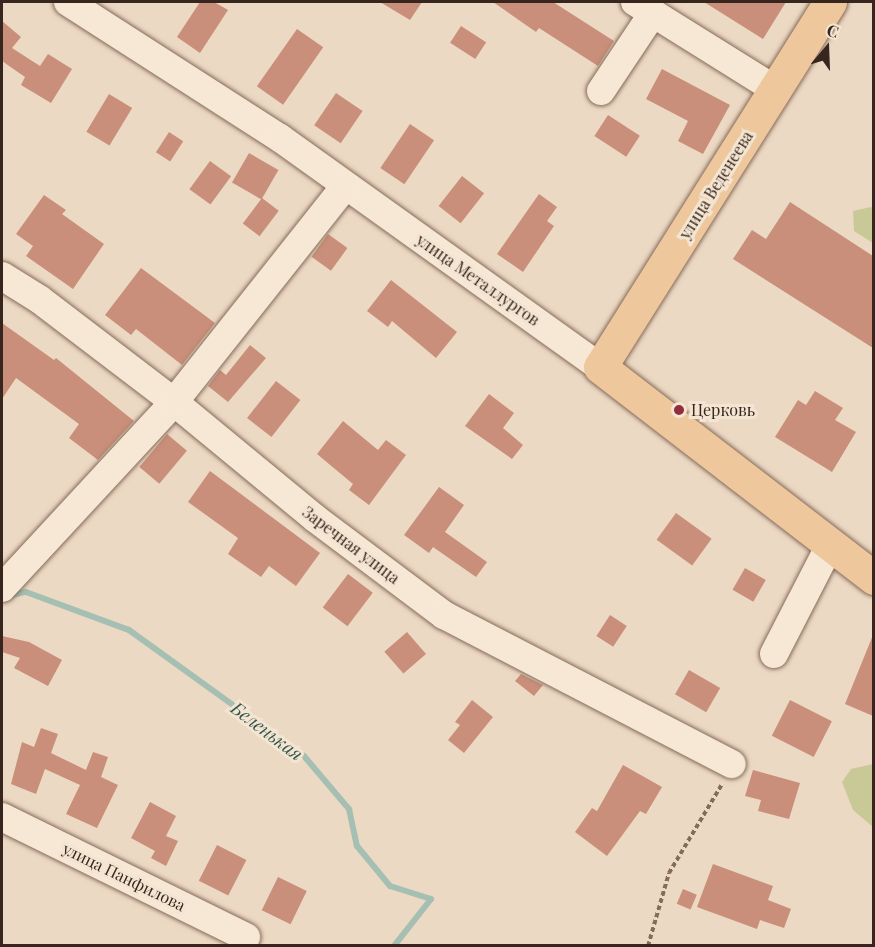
<!DOCTYPE html>
<html>
<head>
<meta charset="utf-8">
<style>
	body { margin:0 }
	#map { position:relative; width:875px; height:947px; overflow:hidden; background:#ecd9c3; font-family:"Playfair Display",serif }
	div>[style] { position:absolute }
	.green>* { inset:0; background:#c9c897 }
	.stream>* { height:6px; margin:-3px; padding:0 3px; transform-origin:3px; border-radius:3px; background:#a5bfb3 }
	.building>* { inset:0; background:#c98f7a; transform-origin:0 0 }
	.path>* { height:4px; margin-top:-2px; transform-origin:0; background:repeating-linear-gradient(90deg,#856b5a 0 4.5px,transparent 0 7.5px) }
	.roads { filter:drop-shadow(0 0 2px #856b5a) drop-shadow(0 0 2px #856b5a) }
	.minor>* { height:28px; margin:-14px; padding:0 14px; transform-origin:14px; border-radius:14px; background:#f7e8d6 }
	.major>* { height:33px; margin:-16.5px; padding:0 16.5px; transform-origin:16.5px; border-radius:16.5px; background:#eec89c }
	.dots>* { width:16px; height:16px; translate:-50% -50%; box-sizing:border-box; border:3px solid #f4e5d2; border-radius:50% }
	span { translate:-50% -50%; white-space:nowrap; text-align:center; line-height:1.15; -webkit-text-stroke:6px #f4e5d2; paint-order:stroke }
	.street-label { font-size:16px; color:#36261e }
	.poi-label { font-size:16px; color:#36261e }
	.left { translate:0 -50%; text-align:left }
	.water-label { font-size:18px; color:#2e554c; font-style:italic }
	.frame { position:absolute; inset:0; border:3px solid #36261e; pointer-events:none }
	.north { position:absolute; left:797px; top:18px; width:60px; height:60px; -webkit-text-stroke:4px #f4e5d2; paint-order:stroke; rotate:19deg; font-size:16px; font-weight:700; line-height:24px; text-align:center; color:#36261e }
	.north::after { content:''; display:block; margin:auto; width:21px; height:27px; background:#36261e; clip-path:polygon(50% 0,100% 100%,50% 72%,0 100%) }
</style>
</head>
<body>
<div id="map">
	<div class="green">
		<i style="clip-path:polygon(871px 207px,873px 208px,873px 243px,854px 231px,853px 211px)"></i>
		<i style="clip-path:polygon(873px 764px,874px 764px,873px 827px,853px 810px,842px 782px,851px 769px)"></i>
	</div>
	<div class="stream">
		<i style="left:8px;top:596px;width:18px;rotate:-13deg"></i>
		<i style="left:26px;top:592px;width:110px;rotate:20.3deg"></i>
		<i style="left:129px;top:630px;width:216px;rotate:35.8deg"></i>
		<i style="left:304px;top:756px;width:70px;rotate:49.7deg"></i>
		<i style="left:349px;top:809px;width:38px;rotate:78deg"></i>
		<i style="left:357px;top:846px;width:52px;rotate:50.5deg"></i>
		<i style="left:390px;top:886px;width:43px;rotate:17.6deg"></i>
		<i style="left:431px;top:899px;width:60px;rotate:128.2deg"></i>
	</div>
	<div class="building">
		<i style="clip-path:polygon(200px 2px,214px 2px,228px 10px,200px 53px,177px 37px)"></i>
		<i style="clip-path:polygon(380px 2px,422px 2px,410px 20px)"></i>
		<i style="clip-path:polygon(493px 2px,553px 2px,614px 41px,598px 66px,539px 28px,536px 32px)"></i>
		<i style="clip-path:polygon(704px 2px,786px 2px,763px 39px)"></i>
		<i style="clip-path:polygon(2px 21px,21px 37px,12px 48px,40px 66px,48px 54px,72px 69px,51px 103px,21px 85px,25px 77px,2px 61px)"></i>
		<i style="left:461px;top:26px;width:30px;height:20px;rotate:33deg"></i>
		<i style="left:297px;top:29px;width:32px;height:70px;rotate:35deg"></i>
		<i style="clip-path:polygon(662px 69px,730px 105px,703px 154px,678px 141px,688px 121px,646px 99px)"></i>
		<i style="left:336px;top:93px;width:32px;height:39px;rotate:34deg"></i>
		<i style="left:109px;top:94px;width:27px;height:44px;rotate:31deg"></i>
		<i style="left:608px;top:115px;width:38px;height:25px;rotate:33deg"></i>
		<i style="left:410px;top:124px;width:29px;height:53px;rotate:34deg"></i>
		<i style="left:169px;top:132px;width:17px;height:24px;rotate:33deg"></i>
		<i style="left:249px;top:153px;width:34px;height:34px;rotate:30deg"></i>
		<i style="left:210px;top:161px;width:26px;height:35px;rotate:36deg"></i>
		<i style="left:462px;top:176px;width:28px;height:38px;rotate:38deg"></i>
		<i style="clip-path:polygon(539px 194px,557px 207px,547px 221px,554px 226px,523px 272px,497px 254px)"></i>
		<i style="clip-path:polygon(44px 195px,66px 210px,62px 214px,104px 244px,73px 289px,26px 256px,33px 246px,16px 234px)"></i>
		<i style="left:262px;top:198px;width:21px;height:32px;rotate:37deg"></i>
		<i style="clip-path:polygon(790px 202px,873px 256px,873px 348px,733px 259px,752px 230px,766px 239px)"></i>
		<i style="left:328px;top:234px;width:24px;height:28px;rotate:36deg"></i>
		<i style="clip-path:polygon(141px 268px,215px 323px,182px 365px,136px 329px,131px 335px,105px 315px)"></i>
		<i style="clip-path:polygon(391px 280px,457px 332px,436px 358px,392px 321px,388px 327px,367px 311px)"></i>
		<i style="clip-path:polygon(2px 323px,54px 360px,56px 358px,134px 421px,98px 460px,69px 438px,79px 424px,16px 378px,2px 399px)"></i>
		<i style="clip-path:polygon(250px 345px,266px 358px,228px 402px,208px 386px,220px 370px,226px 375px)"></i>
		<i style="left:276px;top:381px;width:31px;height:47px;rotate:38deg"></i>
		<i style="clip-path:polygon(815px 391px,843px 408px,835px 420px,856px 432px,832px 472px,775px 437px,798px 400px,806px 405px)"></i>
		<i style="clip-path:polygon(489px 394px,514px 413px,503px 428px,523px 445px,512px 459px,465px 426px)"></i>
		<i style="clip-path:polygon(343px 421px,378px 450px,386px 440px,406px 455px,369px 505px,349px 490px,353px 484px,317px 454px)"></i>
		<i style="left:167px;top:434px;width:26px;height:43px;rotate:40deg"></i>
		<i style="clip-path:polygon(210px 471px,320px 553px,296px 586px,269px 566px,261px 577px,228px 554px,238px 538px,188px 502px)"></i>
		<i style="clip-path:polygon(439px 487px,464px 505px,445px 532px,487px 562px,476px 577px,433px 547px,429px 553px,404px 535px)"></i>
		<i style="left:676px;top:513px;width:44px;height:33px;rotate:36deg"></i>
		<i style="left:745px;top:568px;width:24px;height:25px;rotate:30deg"></i>
		<i style="left:348px;top:574px;width:31px;height:42px;rotate:37deg"></i>
		<i style="left:610px;top:615px;width:20px;height:25px;rotate:33deg"></i>
		<i style="left:407px;top:632px;width:29px;height:30px;rotate:49deg"></i>
		<i style="clip-path:polygon(873px 635px,873px 716px,845px 704px)"></i>
		<i style="clip-path:polygon(2px 636px,29px 642px,62px 660px,48px 686px,14px 668px,20px 658px,2px 652px)"></i>
		<i style="left:689px;top:670px;width:36px;height:28px;rotate:30deg"></i>
		<i style="clip-path:polygon(521px 674px,543px 685px,534px 696px,515px 681px)"></i>
		<i style="clip-path:polygon(472px 700px,493px 717px,464px 753px,448px 740px,460px 725px,455px 722px)"></i>
		<i style="left:790px;top:700px;width:47px;height:40px;rotate:27deg"></i>
		<i style="clip-path:polygon(41px 728px,58px 734px,51px 753px,86px 770px,93px 752px,108px 757px,101px 777px,118px 785px,97px 828px,66px 814px,80px 785px,45px 769px,36px 794px,11px 784px,22px 742px,34px 747px)"></i>
		<i style="clip-path:polygon(623px 765px,662px 787px,646px 814px,640px 811px,607px 856px,575px 832px,592px 808px,597px 811px)"></i>
		<i style="clip-path:polygon(753px 770px,800px 783px,789px 819px,758px 811px,761px 800px,745px 796px)"></i>
		<i style="clip-path:polygon(150px 802px,176px 816px,166px 836px,178px 841px,166px 866px,151px 858px,155px 851px,131px 838px)"></i>
		<i style="left:217px;top:845px;width:33px;height:40px;rotate:27deg"></i>
		<i style="clip-path:polygon(713px 864px,773px 886px,768px 900px,791px 909px,784px 928px,760px 920px,757px 929px,697px 907px)"></i>
		<i style="left:278px;top:877px;width:32px;height:37px;rotate:26deg"></i>
		<i style="left:683px;top:889px;width:15px;height:16px;rotate:23deg"></i>
	</div>
	<div class="path">
		<i style="left:648px;top:946px;width:76px;rotate:-74deg"></i>
		<i style="left:669px;top:873px;width:104px;rotate:-59.2deg"></i>
	</div>
	<div class="roads">
		<div class="minor">
			<i style="left:68px;top:2px;width:252px;rotate:32.7deg"></i>
			<i style="left:280px;top:138px;width:393px;rotate:35.6deg"></i>
			<i style="left:635px;top:2px;width:166px;rotate:32deg"></i>
			<i style="left:601px;top:91px;width:94px;rotate:-56.3deg"></i>
			<i style="left:2px;top:276px;width:44px;rotate:31.9deg"></i>
			<i style="left:39px;top:299px;width:170px;rotate:37.3deg"></i>
			<i style="left:174px;top:402px;width:184px;rotate:39.5deg"></i>
			<i style="left:316px;top:519px;width:160px;rotate:36.9deg"></i>
			<i style="left:444px;top:615px;width:324px;rotate:27.4deg"></i>
			<i style="left:2px;top:588px;width:253px;rotate:-47.2deg"></i>
			<i style="left:174px;top:402px;width:275px;rotate:-51.6deg"></i>
			<i style="left:774px;top:654px;width:125px;rotate:-62.8deg"></i>
			<i style="left:2px;top:817px;width:272px;rotate:26.2deg"></i>
		</div>
		<div class="major">
			<i style="left:830px;top:2px;width:431px;rotate:122.2deg"></i>
			<i style="left:600px;top:367px;width:346px;rotate:37.6deg"></i>
		</div>
	</div>
	<div class="dots">
		<i style="left:679px;top:410px;background:#922d3d"></i>
	</div>
	<div class="street-label">
		<span style="left:716px;top:185px;rotate:-58deg">улица Веденеева</span>
		<span style="left:478px;top:280px;rotate:35deg">улица Металлургов</span>
		<span style="left:351px;top:545px;rotate:37deg">Заречная улица</span>
		<span style="left:124px;top:877px;rotate:26deg">улица Панфилова</span>
	</div>
	<div class="poi-label">
		<span class="left" style="left:691px;top:410px">Церковь</span>
	</div>
	<div class="water-label">
		<span style="left:267px;top:731px;rotate:37deg">Беленькая</span>
	</div>
	<div class="frame"></div>
	<div class="north">С</div>
</div>
</body>
</html>
